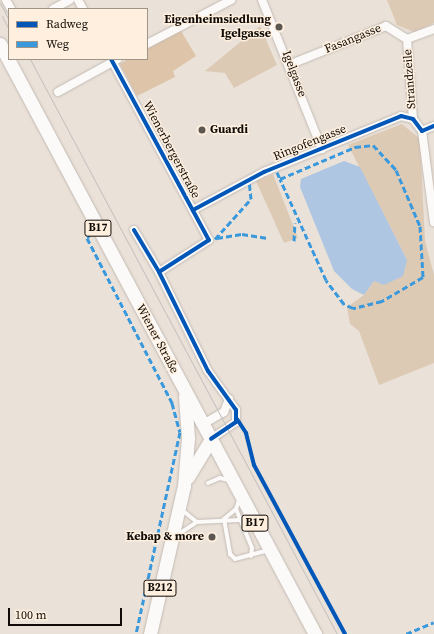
<!DOCTYPE html>
<html>
<head>
<meta charset="utf-8">
<style>
	body { margin:0 }
	#map { position:relative; width:434px; height:634px; overflow:hidden; background:#eae1d8; font-family:"Source Serif 4",serif }
	div>[style] { position:absolute }
	.green>* { inset:0; background:#ddcab5 }
	.forest>* { inset:0; background:#dec4a8 }
	.water>* { inset:0; background:#aec6e2 }
	.roads { filter:drop-shadow(0 0 1px #c2bbb4) drop-shadow(0 0 1px #c2bbb4) }
	.service>* { height:4px; margin:-2px; padding:0 2px; transform-origin:2px; border-radius:2px; background:#fcfaf9 }
	.minor>* { height:8px; margin:-4px; padding:0 4px; transform-origin:4px; border-radius:4px; background:#fcfaf9 }
	.primary>* { height:13px; margin:-6.5px; padding:0 6.5px; transform-origin:6.5px; border-radius:6.5px; background:#fcfaf9 }
	.tram>* { height:1px; margin:-0.5px; padding:0 0.5px; transform-origin:0.5px; border-radius:0.5px; background:#c5c2c0 }
	.quiet>* { height:3px; margin-top:-1.5px; transform-origin:0; background:repeating-linear-gradient(90deg,#3a99dd 0 6px,transparent 0 9px) }
	.cycleway>* { height:4px; margin:-2px; padding:0 2px; transform-origin:2px; border-radius:2px; background:#0057b8 }
	.dots>* { width:11px; height:11px; translate:-50% -50%; box-sizing:border-box; border:2px solid #feefde; border-radius:50% }
	span { translate:-50% -50%; white-space:nowrap; text-align:center; line-height:1.15; -webkit-text-stroke:3px #feefde; paint-order:stroke }
	.shield-label span { padding:1px 3px; background:#feefde; border:1px solid; border-radius:3px; -webkit-text-stroke-width:0 }
	.shield-label { font-size:11px; color:#100b06; font-weight:700 }
	.poi-label { font-size:12px; color:#100b06; font-weight:700 }
	.right { translate:-100% -50%; text-align:right }
	.left { translate:0 -50%; text-align:left }
	.street-label { font-size:12px; color:#100b06 }
	.legend { position:absolute; left:8px; top:8px; width:140px; height:52px; box-sizing:border-box; background:#feefde; border:1px solid #9f9488; margin:0; padding:5px 7px; list-style:none; font-size:12px; color:#100b06 }
	.legend li { display:flex; align-items:center; gap:8px; height:20px }
	.legend b { width:20px; border:1px solid #9f9488 }
	.scale { position:absolute; left:8px; top:608px; width:114px; height:18px; box-sizing:border-box; border:2px solid #100b06; border-top:0; padding-left:5px; font-size:12px; line-height:14px; white-space:nowrap; color:#100b06; -webkit-text-stroke:3px #feefde; paint-order:stroke }
</style>
</head>
<body>
<div id="map">
	<div class="green">
		<i style="clip-path:polygon(387px 0,434px 0,434px 23px,414px 32px,397px 25px)"></i>
		<i style="clip-path:polygon(260px 26px,277px 65px,234px 88px,225px 73px,205px 71px)"></i>
		<i style="clip-path:polygon(402px 124px,420px 139px,425px 241px,434px 275px,434px 363px,379px 385px,359px 331px,350px 324px,347px 307px,364px 295px,374px 281px,407px 260px,348px 145px)"></i>
		<i style="clip-path:polygon(273px 174px,298px 238px,284px 243px,256px 181px)"></i>
	</div>
	<div class="forest">
		<i style="clip-path:polygon(181px 31px,196px 56px,173px 71px,175px 77px,137px 96px,120px 64px,128px 59px,147px 59px,147px 49px)"></i>
	</div>
	<div class="water">
		<i style="clip-path:polygon(344px 161px,360px 167px,407px 260px,403px 276px,384px 285px,374px 281px,364px 295px,352px 289px,334px 271px,300px 187px,301px 179px)"></i>
	</div>
	<div class="roads">
		<div class="service">
			<i style="left:208px;top:483px;width:13px;rotate:-23deg"></i>
			<i style="left:220px;top:478px;width:9px;rotate:13deg"></i>
			<i style="left:239px;top:500px;width:9px;rotate:108deg"></i>
			<i style="left:236px;top:509px;width:42px;rotate:67.7deg"></i>
			<i style="left:252px;top:548px;width:8px;rotate:97deg"></i>
			<i style="left:182px;top:510px;width:19px;rotate:39deg"></i>
			<i style="left:224px;top:519px;width:36px;rotate:80deg"></i>
			<i style="left:230px;top:554px;width:7px;rotate:45deg"></i>
			<i style="left:235px;top:559px;width:34px;rotate:-15deg"></i>
			<i style="left:224px;top:519px;width:16px;rotate:-40deg"></i>
			<i style="left:177px;top:535px;width:24px;rotate:-33deg"></i>
			<i style="left:197px;top:522px;width:42px;rotate:-2.7deg"></i>
		</div>
		<div class="minor">
			<i style="left:6px;top:0;width:10px;rotate:61deg"></i>
			<i style="left:78px;top:0;width:10px;rotate:61deg"></i>
			<i style="left:262px;top:0;width:161px;rotate:68.1deg"></i>
			<i style="left:53px;top:9px;width:19px;rotate:-28deg"></i>
			<i style="left:407px;top:39px;width:80px;rotate:85.7deg"></i>
			<i style="left:147px;top:44px;width:95px;rotate:-27.6deg"></i>
			<i style="left:111px;top:59px;width:206px;rotate:61.6deg"></i>
			<i style="left:209px;top:240px;width:59px;rotate:147.4deg"></i>
			<i style="left:291px;top:64px;width:102px;rotate:-21.8deg"></i>
			<i style="left:386px;top:26px;width:25px;rotate:32deg"></i>
			<i style="left:407px;top:39px;width:29px;rotate:-20deg"></i>
			<i style="left:58px;top:92px;width:68px;rotate:-28.8deg"></i>
			<i style="left:422px;top:131px;width:92px;rotate:82.5deg"></i>
			<i style="left:193px;top:210px;width:81px;rotate:-28.2deg"></i>
			<i style="left:264px;top:172px;width:148px;rotate:-22.2deg"></i>
			<i style="left:401px;top:116px;width:12px;rotate:14deg"></i>
			<i style="left:413px;top:119px;width:15px;rotate:53deg"></i>
			<i style="left:422px;top:131px;width:13px;rotate:-23deg"></i>
			<i style="left:134px;top:230px;width:49px;rotate:59.2deg"></i>
			<i style="left:159px;top:272px;width:110px;rotate:63.7deg"></i>
			<i style="left:208px;top:371px;width:48px;rotate:54.3deg"></i>
			<i style="left:236px;top:410px;width:12px;rotate:90deg"></i>
			<i style="left:236px;top:422px;width:30px;rotate:146deg"></i>
			<i style="left:203px;top:424px;width:24px;rotate:-30deg"></i>
			<i style="left:224px;top:412px;width:14px;rotate:-69deg"></i>
		</div>
		<div class="primary">
			<i style="left:0;top:44px;width:669px;rotate:61.9deg"></i>
			<i style="left:188px;top:477px;width:44px;rotate:-58.8deg"></i>
			<i style="left:150px;top:634px;width:152px;rotate:-77.1deg"></i>
			<i style="left:184px;top:486px;width:48px;rotate:-85.2deg"></i>
			<i style="left:188px;top:438px;width:42px;rotate:-94.1deg"></i>
		</div>
	</div>
	<div class="tram">
		<i style="left:0;top:3px;width:19px;rotate:62deg"></i>
		<i style="left:2px;top:16px;width:16px;rotate:63deg"></i>
		<i style="left:30px;top:59px;width:652px;rotate:61.9deg"></i>
	</div>
	<div class="quiet">
		<i style="left:277px;top:172px;width:8px;rotate:67deg"></i>
		<i style="left:280px;top:179px;width:82px;rotate:-23.1deg"></i>
		<i style="left:355px;top:147px;width:18px;rotate:-6deg"></i>
		<i style="left:373px;top:145px;width:34px;rotate:47deg"></i>
		<i style="left:396px;top:170px;width:61px;rotate:66.8deg"></i>
		<i style="left:420px;top:226px;width:51px;rotate:86.6deg"></i>
		<i style="left:423px;top:277px;width:48px;rotate:149.7deg"></i>
		<i style="left:382px;top:301px;width:30px;rotate:166deg"></i>
		<i style="left:353px;top:308px;width:10px;rotate:-156deg"></i>
		<i style="left:344px;top:304px;width:30px;rotate:-127deg"></i>
		<i style="left:326px;top:280px;width:111px;rotate:-114.5deg"></i>
		<i style="left:97px;top:226px;width:16px;rotate:130deg"></i>
		<i style="left:87px;top:238px;width:186px;rotate:62.7deg"></i>
		<i style="left:172px;top:403px;width:30px;rotate:75deg"></i>
		<i style="left:180px;top:432px;width:207px;rotate:102.3deg"></i>
		<i style="left:217px;top:238px;width:25px;rotate:-9deg"></i>
		<i style="left:242px;top:234px;width:26px;rotate:9deg"></i>
		<i style="left:215px;top:239px;width:54px;rotate:-48deg"></i>
		<i style="left:251px;top:199px;width:19px;rotate:-96deg"></i>
		<i style="left:294px;top:241px;width:18px;rotate:-87deg"></i>
		<i style="left:406px;top:634px;width:30px;rotate:-23deg"></i>
	</div>
	<div class="cycleway">
		<i style="left:111px;top:59px;width:206px;rotate:61.6deg"></i>
		<i style="left:209px;top:240px;width:59px;rotate:147.4deg"></i>
		<i style="left:193px;top:210px;width:81px;rotate:-28.2deg"></i>
		<i style="left:264px;top:172px;width:148px;rotate:-22.2deg"></i>
		<i style="left:401px;top:116px;width:12px;rotate:14deg"></i>
		<i style="left:413px;top:119px;width:15px;rotate:53deg"></i>
		<i style="left:422px;top:131px;width:13px;rotate:-23deg"></i>
		<i style="left:134px;top:230px;width:49px;rotate:59.2deg"></i>
		<i style="left:159px;top:272px;width:110px;rotate:63.7deg"></i>
		<i style="left:208px;top:371px;width:48px;rotate:54.3deg"></i>
		<i style="left:236px;top:410px;width:12px;rotate:90deg"></i>
		<i style="left:236px;top:422px;width:30px;rotate:146deg"></i>
		<i style="left:237px;top:419px;width:17px;rotate:57deg"></i>
		<i style="left:246px;top:433px;width:33px;rotate:76deg"></i>
		<i style="left:254px;top:465px;width:192px;rotate:61.7deg"></i>
	</div>
	<div class="dots">
		<i style="left:279px;top:27px;background:#5c5650"></i>
		<i style="left:202px;top:130px;background:#5c5650"></i>
		<i style="left:212px;top:537px;background:#5c5650"></i>
	</div>
	<div class="shield-label">
		<span style="left:98px;top:228px">B17</span>
		<span style="left:255px;top:523px">B17</span>
		<span style="left:160px;top:588px">B212</span>
	</div>
	<div class="poi-label">
		<span class="right" style="left:271px;top:27px">Eigenheimsiedlung<br>Igelgasse</span>
		<span class="left" style="left:210px;top:130px">Guardi</span>
		<span class="right" style="left:204px;top:537px">Kebap &amp; more</span>
	</div>
	<div class="street-label">
		<span style="left:353px;top:39px;rotate:-22deg">Fasangasse</span>
		<span style="left:294px;top:74px;rotate:69deg">Igelgasse</span>
		<span style="left:410px;top:79px;rotate:-94deg">Strandzeile</span>
		<span style="left:310px;top:143px;rotate:-22deg">Ringofengasse</span>
		<span style="left:171px;top:150px;rotate:62deg">Wienerbergerstraße</span>
		<span style="left:157px;top:339px;rotate:62deg">Wiener Straße</span>
	</div>
	<ul class="legend">
	<li><b style="height:5px;background:#0057b8"></b>Radweg</li>
	<li><b style="height:5px;background:#3a99dd"></b>Weg</li>
	</ul>
	<div class="scale">100 m</div>
</div>
</body>
</html>
